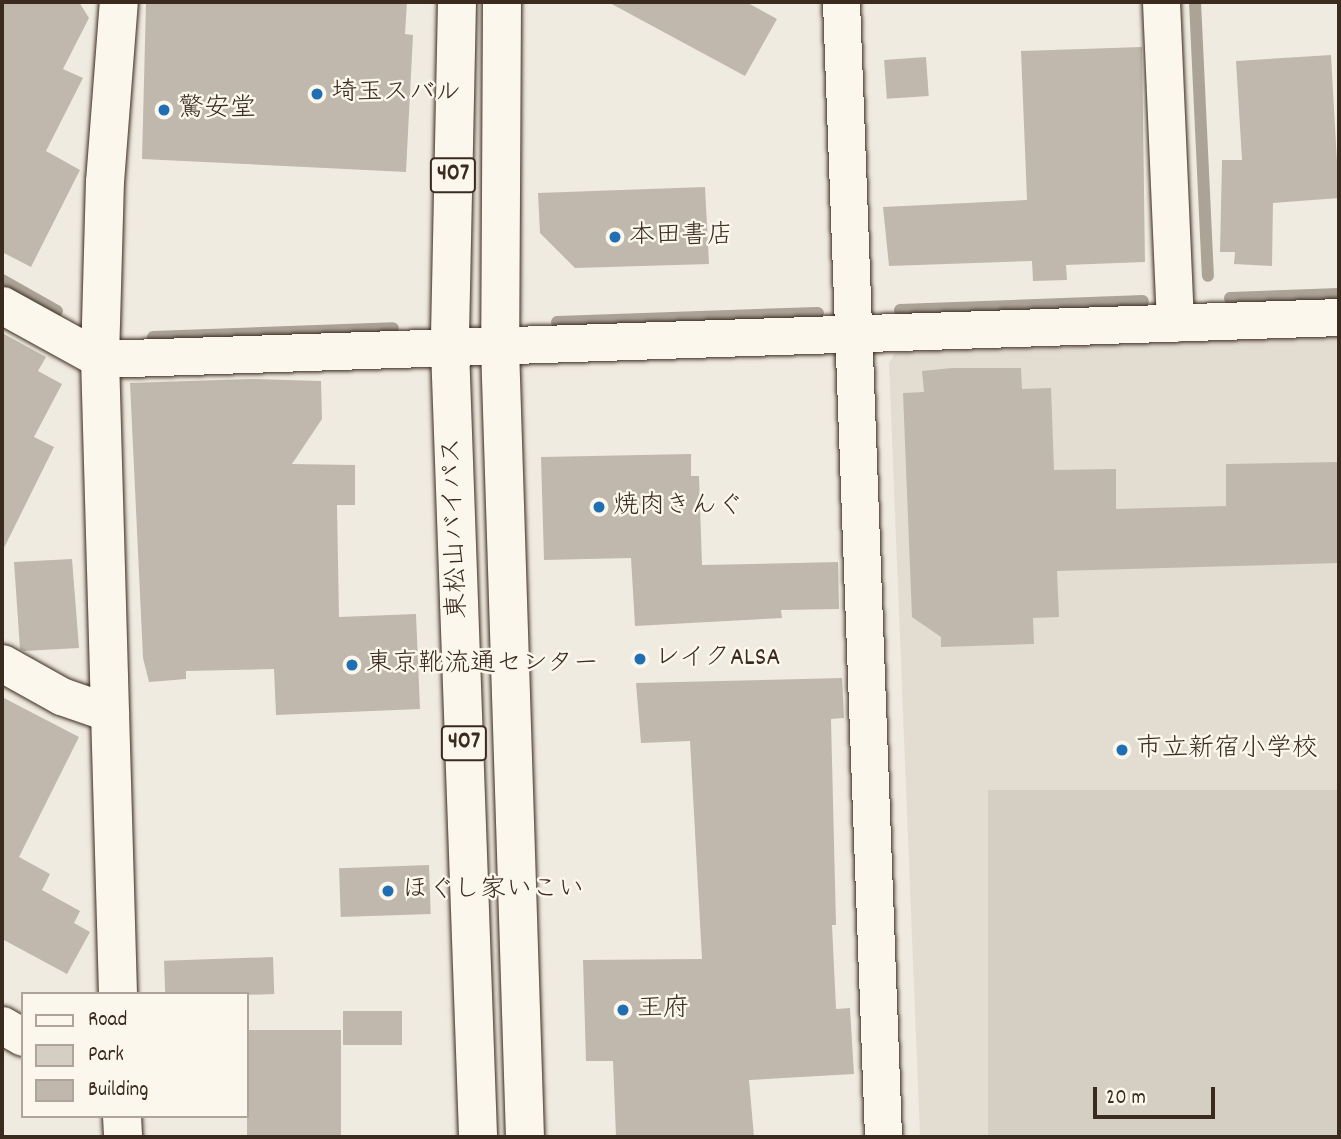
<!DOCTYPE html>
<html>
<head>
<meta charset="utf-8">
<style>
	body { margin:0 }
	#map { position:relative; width:1341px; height:1139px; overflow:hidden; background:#f0ebe0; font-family:Dekko,"Klee One",sans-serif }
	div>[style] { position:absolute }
	.built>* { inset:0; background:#e2dcd1 }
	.green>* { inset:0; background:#d5cec3; transform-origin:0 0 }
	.stream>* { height:12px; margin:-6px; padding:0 6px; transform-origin:6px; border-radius:6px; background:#aca397 }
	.building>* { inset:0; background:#c0b8ad; transform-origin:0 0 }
	.roads { filter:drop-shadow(0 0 2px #3b2a1e) drop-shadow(0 0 2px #3b2a1e) }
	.minor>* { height:37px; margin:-18.5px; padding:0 18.5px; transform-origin:18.5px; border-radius:18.5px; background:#fbf7ec }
	.tertiary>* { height:38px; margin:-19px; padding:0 19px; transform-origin:19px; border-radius:19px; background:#fbf7ec }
	.trunk>* { height:38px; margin:-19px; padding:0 19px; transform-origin:19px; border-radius:19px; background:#fbf7ec }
	.dots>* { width:19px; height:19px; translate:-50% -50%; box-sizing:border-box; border:4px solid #fbf7ec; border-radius:50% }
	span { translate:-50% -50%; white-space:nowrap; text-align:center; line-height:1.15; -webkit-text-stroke:5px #fbf7ec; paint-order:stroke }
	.shield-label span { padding:2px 5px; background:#fbf7ec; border:2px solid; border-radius:5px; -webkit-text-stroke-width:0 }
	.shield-label { font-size:24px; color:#3b2a1e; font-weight:700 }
	.poi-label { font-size:26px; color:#3b2a1e }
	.left { translate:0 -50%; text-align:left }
	.street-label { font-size:26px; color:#3b2a1e }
	.frame { position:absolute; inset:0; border:4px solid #3b2a1e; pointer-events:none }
	.legend { position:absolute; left:21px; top:992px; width:228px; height:126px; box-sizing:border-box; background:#fbf7ec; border:2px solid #aea59a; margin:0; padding:9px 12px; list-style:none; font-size:21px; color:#3b2a1e }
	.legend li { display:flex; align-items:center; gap:14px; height:35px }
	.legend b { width:35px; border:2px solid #aea59a }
	.scale { position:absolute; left:1093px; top:1087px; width:122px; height:32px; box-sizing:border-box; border:4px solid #3b2a1e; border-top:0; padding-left:9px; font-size:21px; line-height:24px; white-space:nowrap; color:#3b2a1e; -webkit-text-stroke:5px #fbf7ec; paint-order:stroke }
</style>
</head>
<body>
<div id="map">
	<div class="built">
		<i style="clip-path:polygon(1339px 336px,1339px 1137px,920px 1137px,889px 363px,895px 353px)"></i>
	</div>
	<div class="green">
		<i style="left:1339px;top:790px;width:347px;height:351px;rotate:90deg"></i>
	</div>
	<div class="stream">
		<i style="left:1195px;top:2px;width:274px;rotate:87.3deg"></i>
		<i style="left:2px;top:280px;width:63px;rotate:29.4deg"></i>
		<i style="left:1230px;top:298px;width:109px;rotate:-2.1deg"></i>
		<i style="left:900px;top:310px;width:243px;rotate:-2.1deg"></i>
		<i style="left:557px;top:322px;width:261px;rotate:-2deg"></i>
		<i style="left:153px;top:337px;width:240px;rotate:-2.1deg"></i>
	</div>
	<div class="building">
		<i style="clip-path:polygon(2px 2px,79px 2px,89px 18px,63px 69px,83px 78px,46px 151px,80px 170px,31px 267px,2px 252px)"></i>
		<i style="clip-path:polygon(146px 2px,407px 2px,405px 34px,413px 35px,406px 172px,142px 159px)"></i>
		<i style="clip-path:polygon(608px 2px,746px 2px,777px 19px,745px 76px)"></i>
		<i style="clip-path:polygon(1142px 47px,1145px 262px,1066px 265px,1067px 280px,1033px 281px,1032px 261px,889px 266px,883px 207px,1027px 200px,1021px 51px)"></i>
		<i style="clip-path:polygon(1331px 55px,1339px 198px,1273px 203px,1272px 266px,1234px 264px,1235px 252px,1220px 252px,1222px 160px,1242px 160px,1236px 61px)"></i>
		<i style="left:926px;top:57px;width:39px;height:42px;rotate:86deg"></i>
		<i style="clip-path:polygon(705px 187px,709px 264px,575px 268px,540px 233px,538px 193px)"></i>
		<i style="clip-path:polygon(2px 333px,46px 357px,38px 371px,62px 384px,34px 437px,54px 447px,2px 552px)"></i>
		<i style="clip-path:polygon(952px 368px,1021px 368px,1022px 389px,1051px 388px,1054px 470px,1116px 469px,1116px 509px,1226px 506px,1226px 464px,1339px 462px,1339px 563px,1057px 571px,1059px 617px,1033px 618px,1034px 644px,941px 647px,941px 637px,912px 617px,903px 393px,924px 392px,922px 371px)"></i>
		<i style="clip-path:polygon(251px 379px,321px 381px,322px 419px,292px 464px,355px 465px,355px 505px,337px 505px,339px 617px,416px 614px,420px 709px,276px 715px,274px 669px,186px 671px,186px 679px,149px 682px,143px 658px,130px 383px)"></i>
		<i style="clip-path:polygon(691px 454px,691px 476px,699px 476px,702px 565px,838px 562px,839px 609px,781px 610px,782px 618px,635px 626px,631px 558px,544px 560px,541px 457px)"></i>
		<i style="clip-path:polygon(72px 559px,79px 648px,24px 651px,20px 649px,14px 562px)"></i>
		<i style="clip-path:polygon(842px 678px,844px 718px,831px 719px,836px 925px,832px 925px,836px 1009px,850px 1008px,854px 1074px,749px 1080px,754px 1137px,616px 1137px,613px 1061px,586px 1061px,583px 960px,702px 959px,690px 741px,641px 743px,636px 683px)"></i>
		<i style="clip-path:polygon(2px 697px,79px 737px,19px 857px,50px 874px,42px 890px,80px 911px,74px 923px,90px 932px,67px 974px,2px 939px)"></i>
		<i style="left:429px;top:865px;width:49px;height:90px;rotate:88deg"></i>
		<i style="left:273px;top:957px;width:37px;height:109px;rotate:88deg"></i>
		<i style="left:402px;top:1011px;width:34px;height:59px;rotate:90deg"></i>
		<i style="left:247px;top:1030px;width:94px;height:107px"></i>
	</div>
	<div class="roads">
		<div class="minor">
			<i style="left:841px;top:2px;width:1136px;rotate:87.88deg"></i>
			<i style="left:1161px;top:2px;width:321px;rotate:87.5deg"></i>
			<i style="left:2px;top:305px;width:112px;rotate:28.9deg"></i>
			<i style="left:100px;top:359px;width:1240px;rotate:-1.94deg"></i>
			<i style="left:2px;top:663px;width:68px;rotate:29.2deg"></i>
			<i style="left:61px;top:696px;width:52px;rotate:19.1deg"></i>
			<i style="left:2px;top:1025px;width:24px;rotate:30deg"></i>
		</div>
		<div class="tertiary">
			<i style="left:118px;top:994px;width:635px;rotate:-91.62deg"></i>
			<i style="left:100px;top:359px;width:177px;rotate:-88.4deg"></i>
			<i style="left:105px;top:182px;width:181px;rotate:-85.6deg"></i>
			<i style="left:122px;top:1116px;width:21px;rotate:87deg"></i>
		</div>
		<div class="trunk">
			<i style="left:457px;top:2px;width:347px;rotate:91.2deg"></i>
			<i style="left:450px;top:349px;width:788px;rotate:87.96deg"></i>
			<i style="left:502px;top:2px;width:345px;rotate:90.3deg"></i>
			<i style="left:500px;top:347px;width:790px;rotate:88.19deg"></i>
		</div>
	</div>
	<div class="dots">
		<i style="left:317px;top:94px;background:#1f6fb2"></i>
		<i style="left:164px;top:110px;background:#1f6fb2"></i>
		<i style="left:615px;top:237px;background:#1f6fb2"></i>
		<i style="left:599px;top:507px;background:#1f6fb2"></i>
		<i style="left:640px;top:659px;background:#1f6fb2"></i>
		<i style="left:352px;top:665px;background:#1f6fb2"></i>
		<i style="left:1122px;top:750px;background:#1f6fb2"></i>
		<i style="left:388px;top:891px;background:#1f6fb2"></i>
		<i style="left:623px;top:1010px;background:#1f6fb2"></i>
	</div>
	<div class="shield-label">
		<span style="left:453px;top:175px">407</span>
		<span style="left:464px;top:743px">407</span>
	</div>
	<div class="poi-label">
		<span class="left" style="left:331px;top:94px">埼玉スバル</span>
		<span class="left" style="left:178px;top:110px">驚安堂</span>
		<span class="left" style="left:629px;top:237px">本田書店</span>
		<span class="left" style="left:613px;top:507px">焼肉きんぐ</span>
		<span class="left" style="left:654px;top:659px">レイクALSA</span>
		<span class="left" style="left:366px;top:665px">東京靴流通センター</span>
		<span class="left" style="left:1136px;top:750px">市立新宿小学校</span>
		<span class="left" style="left:402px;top:891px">ほぐし家いこい</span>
		<span class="left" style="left:637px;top:1010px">王府</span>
	</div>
	<div class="street-label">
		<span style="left:456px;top:528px;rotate:-92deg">東松山バイパス</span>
	</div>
	<div class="frame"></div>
	<ul class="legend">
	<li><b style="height:9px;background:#fbf7ec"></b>Road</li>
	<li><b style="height:19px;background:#d5cec3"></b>Park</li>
	<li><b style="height:19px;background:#c0b8ad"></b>Building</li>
	</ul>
	<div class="scale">20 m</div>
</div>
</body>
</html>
